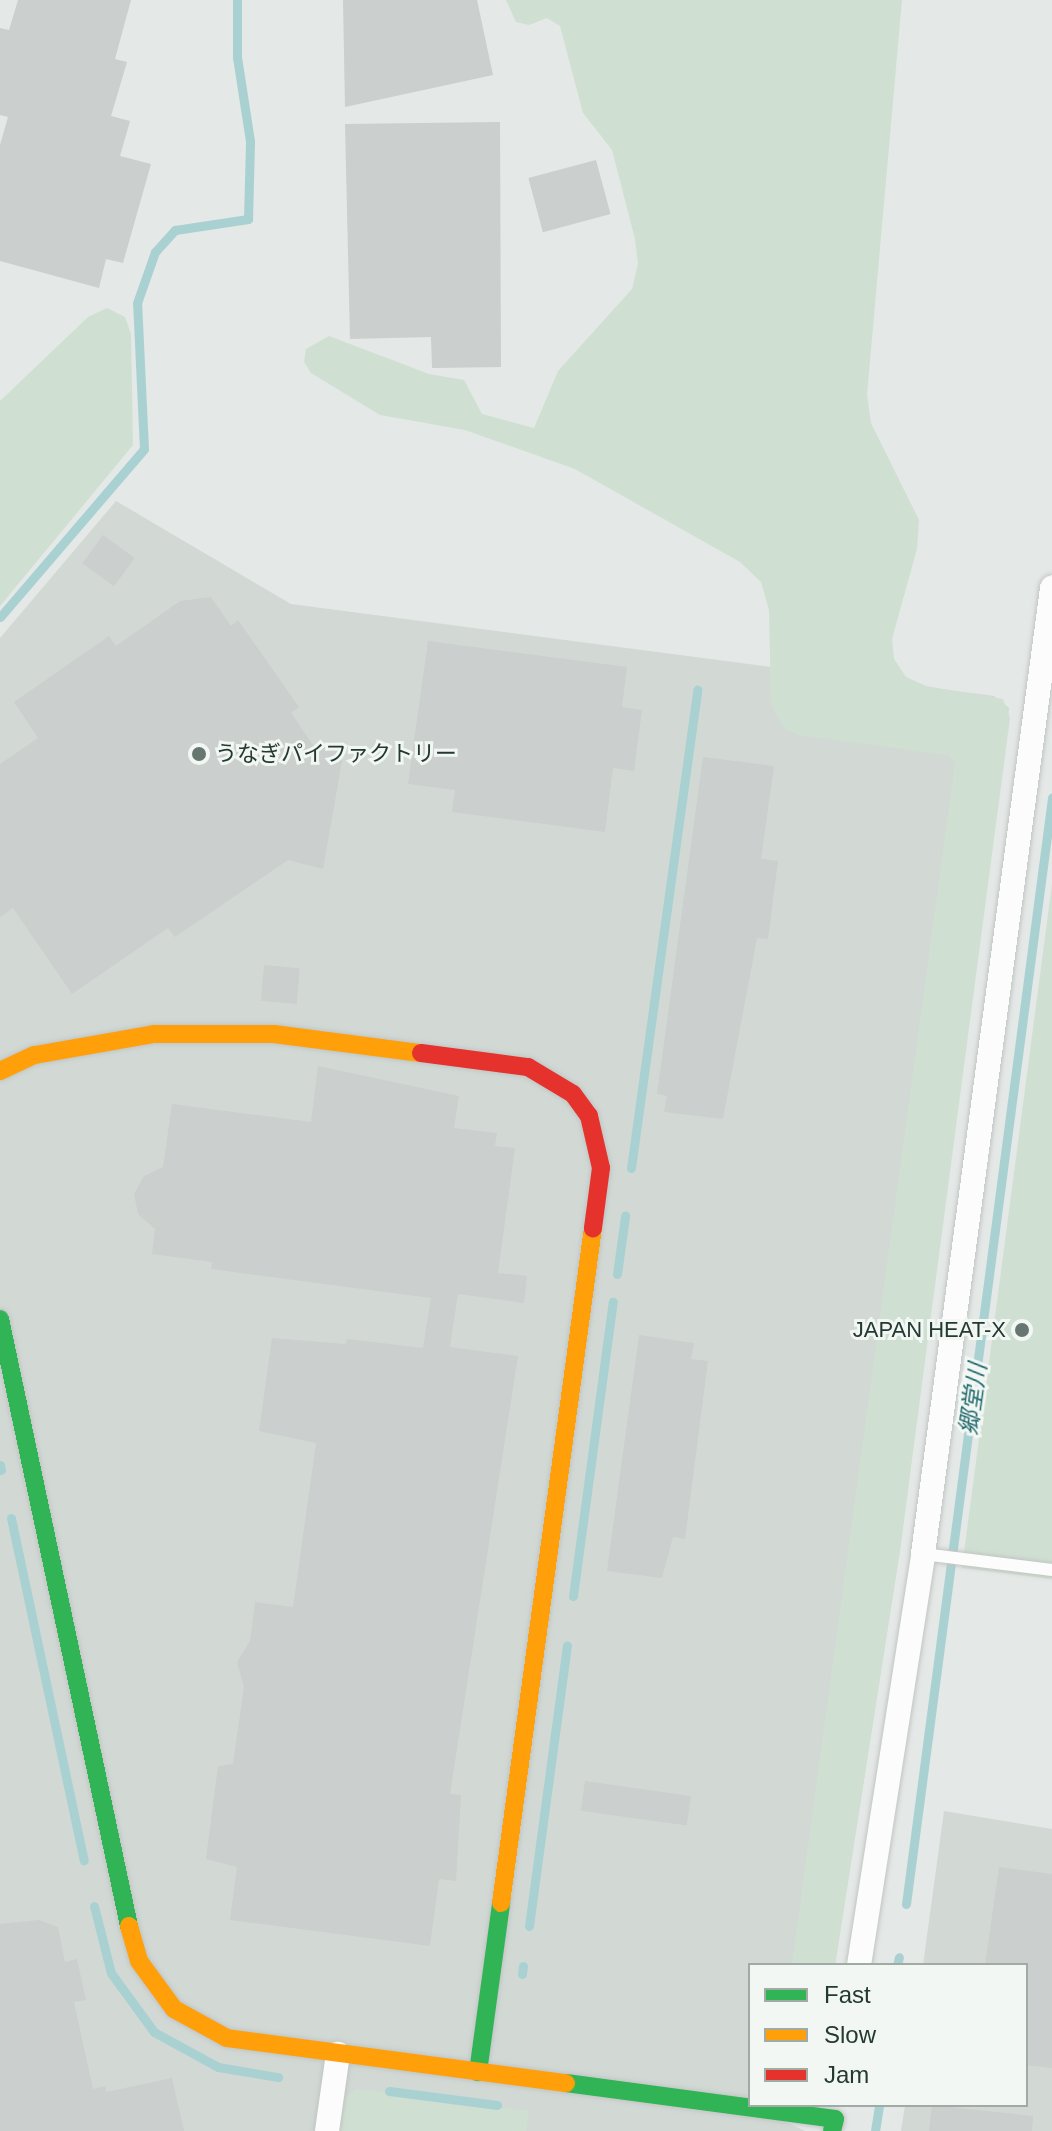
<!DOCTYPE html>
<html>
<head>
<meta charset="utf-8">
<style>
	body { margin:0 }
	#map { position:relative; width:1052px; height:2131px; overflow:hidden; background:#e4e8e6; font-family:Arial,"Noto Sans JP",sans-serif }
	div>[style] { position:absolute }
	.built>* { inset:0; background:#d2d9d5 }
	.green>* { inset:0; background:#cfe0d2 }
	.stream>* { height:9px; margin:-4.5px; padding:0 4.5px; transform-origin:4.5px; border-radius:4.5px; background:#a9d1d2 }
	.building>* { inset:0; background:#cbcfcd; transform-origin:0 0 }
	.roads { filter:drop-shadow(0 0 2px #c1c5c3) drop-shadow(0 0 2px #c1c5c3) }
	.lane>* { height:12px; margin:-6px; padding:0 6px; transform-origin:6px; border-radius:6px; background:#fbfcfb }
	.street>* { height:24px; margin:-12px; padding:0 12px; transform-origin:12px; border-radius:12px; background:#fbfcfb }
	.fast>* { height:18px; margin:-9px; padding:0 9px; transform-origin:9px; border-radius:9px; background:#30b455 }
	.slow>* { height:18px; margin:-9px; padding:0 9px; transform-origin:9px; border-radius:9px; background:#ff9f0a }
	.jam>* { height:18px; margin:-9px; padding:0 9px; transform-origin:9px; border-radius:9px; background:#e5322d }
	.dots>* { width:22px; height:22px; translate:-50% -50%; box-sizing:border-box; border:4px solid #f2f7f4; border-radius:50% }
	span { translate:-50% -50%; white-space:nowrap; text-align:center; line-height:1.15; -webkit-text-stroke:6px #f2f7f4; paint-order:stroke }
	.poi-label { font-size:22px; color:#243931 }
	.left { translate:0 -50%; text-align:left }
	.right { translate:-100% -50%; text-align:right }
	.water-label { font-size:24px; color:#256b6e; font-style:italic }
	.legend { position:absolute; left:748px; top:1963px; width:280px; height:144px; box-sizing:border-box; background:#f2f7f4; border:2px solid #a0aba6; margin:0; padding:10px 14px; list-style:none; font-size:24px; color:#243931 }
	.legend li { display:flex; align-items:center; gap:16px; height:40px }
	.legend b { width:40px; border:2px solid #a0aba6 }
</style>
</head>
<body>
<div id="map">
	<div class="built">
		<i style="clip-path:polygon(116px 501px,291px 604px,994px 696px,1009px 708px,900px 1550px,835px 1965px,750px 1965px,750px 2105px,805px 2131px,0 2131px,0 638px)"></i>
		<i style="clip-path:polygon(944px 1811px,1052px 1829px,1052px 2131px,901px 2131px,905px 2105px,1026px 2105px,1026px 1965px,923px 1965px)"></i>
	</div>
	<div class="green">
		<i style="clip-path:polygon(506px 0,902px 0,867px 395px,871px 423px,919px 520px,917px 549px,892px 639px,894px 659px,906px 677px,926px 686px,1003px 699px,1010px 718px,900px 1550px,835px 1965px,792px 1965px,955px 764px,949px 755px,799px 735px,784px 728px,771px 704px,769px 610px,761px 582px,740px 562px,575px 469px,465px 430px,380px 415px,311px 373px,304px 362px,306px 349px,329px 336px,429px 374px,464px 380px,482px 414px,534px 428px,558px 371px,632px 289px,638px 264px,635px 239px,612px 150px,583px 113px,560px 26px,547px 18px,529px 25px,516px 22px)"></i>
		<i style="clip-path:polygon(107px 308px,125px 317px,131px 334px,133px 445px,0 606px,0 401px,88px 317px)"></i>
		<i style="clip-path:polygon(1052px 884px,1052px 1579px,962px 1568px)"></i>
		<i style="clip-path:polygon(356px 2089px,529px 2111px,526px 2131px,338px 2131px,343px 2099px)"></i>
	</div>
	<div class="stream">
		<i style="left:0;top:617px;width:221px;rotate:-49.4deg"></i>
		<i style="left:144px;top:449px;width:146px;rotate:-92.7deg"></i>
		<i style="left:137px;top:303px;width:54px;rotate:-70.6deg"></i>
		<i style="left:155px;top:252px;width:30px;rotate:-48deg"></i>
		<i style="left:175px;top:230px;width:74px;rotate:-8.6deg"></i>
		<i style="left:248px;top:219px;width:78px;rotate:-88.5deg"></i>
		<i style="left:250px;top:141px;width:85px;rotate:-98.8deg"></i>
		<i style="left:237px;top:57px;width:57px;rotate:-90deg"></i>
		<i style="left:631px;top:1168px;width:483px;rotate:-82.1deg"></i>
		<i style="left:617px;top:1274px;width:59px;rotate:-82.1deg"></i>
		<i style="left:0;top:1465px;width:5px;rotate:79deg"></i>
		<i style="left:11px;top:1518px;width:350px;rotate:78deg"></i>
		<i style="left:573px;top:1596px;width:297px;rotate:-82.3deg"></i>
		<i style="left:906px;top:1904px;width:1116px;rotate:-82.48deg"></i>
		<i style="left:94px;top:1906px;width:69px;rotate:75.8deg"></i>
		<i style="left:111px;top:1973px;width:73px;rotate:53.9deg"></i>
		<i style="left:154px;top:2032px;width:73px;rotate:28.7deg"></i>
		<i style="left:218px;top:2067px;width:61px;rotate:9.5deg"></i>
		<i style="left:529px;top:1926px;width:283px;rotate:-82.3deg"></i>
		<i style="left:897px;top:1965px;width:8px;rotate:-76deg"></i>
		<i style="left:522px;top:1974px;width:8px;rotate:-83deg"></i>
		<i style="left:389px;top:2091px;width:109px;rotate:7.4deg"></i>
		<i style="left:875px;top:2131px;width:26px;rotate:-81deg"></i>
	</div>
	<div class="building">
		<i style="clip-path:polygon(18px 0,131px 0,115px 59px,127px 62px,111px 116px,130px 121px,120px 156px,151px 164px,123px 263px,106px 259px,99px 288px,0 261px,0 145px,8px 117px,0 115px,0 28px,9px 30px)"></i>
		<i style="clip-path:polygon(343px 0,477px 0,493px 75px,345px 107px)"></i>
		<i style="clip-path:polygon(500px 122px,501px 367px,432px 368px,431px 337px,350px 339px,345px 124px)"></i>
		<i style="left:596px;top:160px;width:56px;height:70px;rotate:75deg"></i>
		<i style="left:103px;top:535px;width:39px;height:35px;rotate:36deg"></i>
		<i style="clip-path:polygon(211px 597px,231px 626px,238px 620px,299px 707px,291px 713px,313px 745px,344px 750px,323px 869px,288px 860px,175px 937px,168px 928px,72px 994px,13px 908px,0 917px,0 764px,38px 738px,14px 702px,109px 636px,116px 646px,180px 601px)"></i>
		<i style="clip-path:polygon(428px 641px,627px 667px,622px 707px,642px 710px,634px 771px,613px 768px,605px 832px,452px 812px,455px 790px,408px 784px)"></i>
		<i style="clip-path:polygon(703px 757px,774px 766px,761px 859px,778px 861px,768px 939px,757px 938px,723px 1119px,664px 1112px,667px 1096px,657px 1094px)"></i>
		<i style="left:264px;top:965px;width:36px;height:36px;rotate:5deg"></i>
		<i style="clip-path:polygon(318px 1066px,459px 1096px,454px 1128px,497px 1133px,495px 1146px,515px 1148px,498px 1273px,527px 1276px,524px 1303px,458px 1294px,450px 1347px,518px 1356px,450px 1794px,461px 1795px,456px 1881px,439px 1879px,430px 1946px,230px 1920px,237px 1867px,206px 1859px,218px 1766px,233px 1764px,244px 1687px,237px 1662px,250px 1641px,255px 1602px,293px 1607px,316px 1443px,259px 1431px,272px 1338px,346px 1344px,347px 1339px,423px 1348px,431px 1298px,211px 1269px,212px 1262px,152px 1254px,155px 1229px,138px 1214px,134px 1194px,144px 1176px,163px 1167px,172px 1104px,311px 1122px)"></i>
		<i style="clip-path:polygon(639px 1335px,694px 1343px,691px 1359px,708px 1361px,685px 1539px,673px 1537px,662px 1578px,607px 1571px)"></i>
		<i style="left:585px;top:1781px;width:107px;height:30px;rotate:8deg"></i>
		<i style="clip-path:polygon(999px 1867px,1052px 1874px,1052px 2068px,1026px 2065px,1026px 1965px,985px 1965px)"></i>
		<i style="clip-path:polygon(39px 1920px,58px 1927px,65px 1962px,77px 1959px,86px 2000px,74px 2002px,93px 2089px,105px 2086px,106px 2092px,172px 2078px,184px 2131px,0 2131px,0 1924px)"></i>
		<i style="clip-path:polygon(932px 2105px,1033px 2116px,1032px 2131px,929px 2131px)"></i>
	</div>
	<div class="roads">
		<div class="lane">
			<i style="left:923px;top:1554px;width:130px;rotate:7.1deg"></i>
		</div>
		<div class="street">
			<i style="left:859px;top:1965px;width:416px;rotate:-81.1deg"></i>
			<i style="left:923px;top:1554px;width:975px;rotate:-82.39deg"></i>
			<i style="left:327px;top:2131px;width:78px;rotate:-81.9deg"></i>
		</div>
		<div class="fast">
			<i style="left:0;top:1319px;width:621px;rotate:78deg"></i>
			<i style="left:478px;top:2072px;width:171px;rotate:-82.2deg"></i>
			<i style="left:566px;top:2083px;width:271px;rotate:7.6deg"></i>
			<i style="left:835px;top:2119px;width:12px;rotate:104deg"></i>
		</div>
		<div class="slow">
			<i style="left:0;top:1071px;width:38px;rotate:-25deg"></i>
			<i style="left:35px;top:1055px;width:121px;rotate:-10deg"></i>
			<i style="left:154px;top:1034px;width:120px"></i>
			<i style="left:274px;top:1034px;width:148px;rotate:7.4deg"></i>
			<i style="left:501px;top:1903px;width:681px;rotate:-82.24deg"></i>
			<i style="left:129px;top:1926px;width:36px;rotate:74deg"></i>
			<i style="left:139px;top:1961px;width:59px;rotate:53.9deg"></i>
			<i style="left:174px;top:2009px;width:60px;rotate:28.7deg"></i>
			<i style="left:227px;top:2038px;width:342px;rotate:7.6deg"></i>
		</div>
		<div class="jam">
			<i style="left:421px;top:1053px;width:108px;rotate:7.5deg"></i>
			<i style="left:528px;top:1067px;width:52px;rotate:31deg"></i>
			<i style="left:573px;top:1094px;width:27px;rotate:54deg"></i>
			<i style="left:589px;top:1116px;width:53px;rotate:77deg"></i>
			<i style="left:601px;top:1168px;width:61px;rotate:97.6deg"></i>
		</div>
	</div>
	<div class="dots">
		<i style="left:199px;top:754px;background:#677670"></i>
		<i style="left:1022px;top:1330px;background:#677670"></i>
	</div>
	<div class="poi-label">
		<span class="left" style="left:215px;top:754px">うなぎパイファクトリー</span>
		<span class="right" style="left:1006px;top:1330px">JAPAN HEAT-X</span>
	</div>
	<div class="water-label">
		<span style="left:973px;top:1399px;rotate:-82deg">郷堂川</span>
	</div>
	<ul class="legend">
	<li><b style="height:10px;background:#30b455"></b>Fast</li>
	<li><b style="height:10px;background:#ff9f0a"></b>Slow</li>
	<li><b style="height:10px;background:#e5322d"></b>Jam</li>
	</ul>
</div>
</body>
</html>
